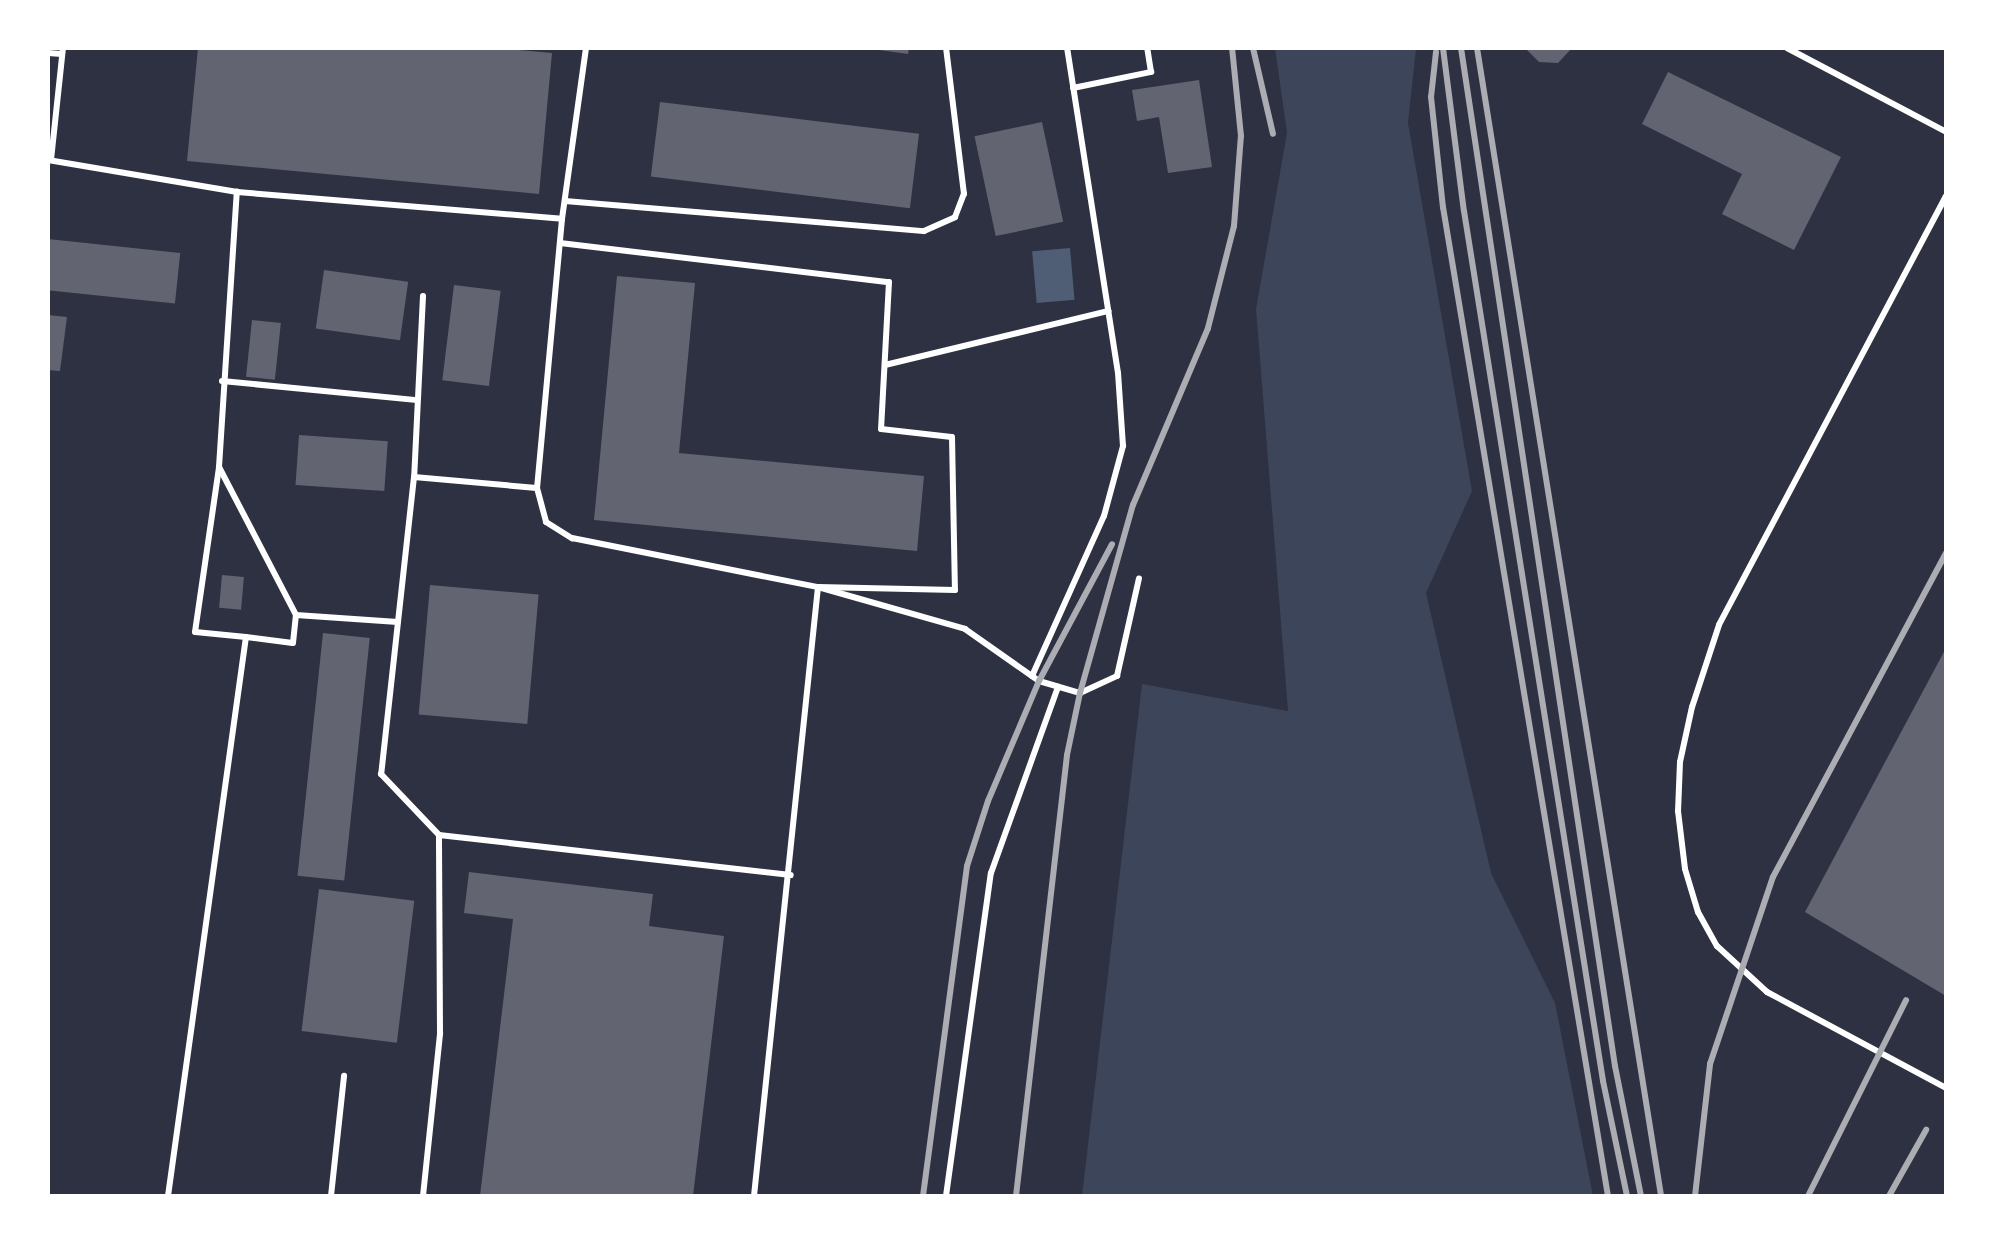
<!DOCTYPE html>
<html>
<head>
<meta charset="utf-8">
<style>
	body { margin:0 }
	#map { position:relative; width:1994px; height:1244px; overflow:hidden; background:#2d3142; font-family:"Fira Sans Condensed",sans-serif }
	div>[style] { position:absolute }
	.green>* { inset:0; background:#3c4559 }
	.water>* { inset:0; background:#4f5d75; transform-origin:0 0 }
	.building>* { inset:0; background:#626471; transform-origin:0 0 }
	.service>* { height:6px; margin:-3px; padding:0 3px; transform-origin:3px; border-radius:3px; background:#fff }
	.rail>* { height:6px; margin:-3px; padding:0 3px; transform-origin:3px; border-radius:3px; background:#abadb3 }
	span { translate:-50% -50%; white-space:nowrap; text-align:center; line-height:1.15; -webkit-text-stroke:6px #fff; paint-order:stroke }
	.frame { position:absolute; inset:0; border:50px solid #fff; pointer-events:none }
</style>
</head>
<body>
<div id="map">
	<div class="green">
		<i style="clip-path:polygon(1275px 48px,1416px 48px,1408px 123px,1472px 491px,1426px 593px,1491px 873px,1555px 1003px,1593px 1196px,1082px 1196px,1142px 684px,1288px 711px,1256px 309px,1287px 133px)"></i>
	</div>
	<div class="water">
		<i style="left:1070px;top:248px;width:52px;height:38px;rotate:85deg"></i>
	</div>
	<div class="building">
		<i style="clip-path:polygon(198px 48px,496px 48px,552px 53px,539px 194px,187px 161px)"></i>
		<i style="clip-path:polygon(865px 48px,909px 48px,908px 54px)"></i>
		<i style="clip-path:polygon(1525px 48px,1572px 48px,1558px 63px,1539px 62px)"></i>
		<i style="clip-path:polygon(1668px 72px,1841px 157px,1794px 250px,1722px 214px,1742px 174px,1642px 124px)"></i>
		<i style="clip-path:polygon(1199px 80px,1212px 167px,1168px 173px,1159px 117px,1137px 121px,1132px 90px)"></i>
		<i style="left:660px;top:102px;width:261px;height:75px;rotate:7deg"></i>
		<i style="left:1042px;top:122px;width:102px;height:69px;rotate:78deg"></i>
		<i style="left:48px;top:239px;width:133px;height:51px;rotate:6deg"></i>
		<i style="left:324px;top:270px;width:85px;height:59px;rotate:8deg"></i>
		<i style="clip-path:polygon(617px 276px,695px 283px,679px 453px,924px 476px,917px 551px,594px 520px)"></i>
		<i style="left:454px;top:285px;width:47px;height:96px;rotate:7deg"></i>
		<i style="clip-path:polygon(48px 315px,67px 317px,60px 371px,48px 370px)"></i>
		<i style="left:252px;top:320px;width:29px;height:57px;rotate:6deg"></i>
		<i style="left:299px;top:435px;width:89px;height:50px;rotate:4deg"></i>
		<i style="left:222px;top:575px;width:22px;height:33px;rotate:5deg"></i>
		<i style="left:430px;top:585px;width:109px;height:130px;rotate:5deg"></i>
		<i style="left:323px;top:633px;width:47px;height:244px;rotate:6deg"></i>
		<i style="clip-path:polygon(1946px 648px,1946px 996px,1805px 912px)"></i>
		<i style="clip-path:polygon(469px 872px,653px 894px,649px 926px,724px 936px,693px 1196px,480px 1196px,513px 919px,464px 913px)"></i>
		<i style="left:319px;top:889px;width:96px;height:143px;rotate:7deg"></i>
	</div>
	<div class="service">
		<i style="left:586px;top:48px;width:173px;rotate:98deg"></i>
		<i style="left:562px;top:219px;width:270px;rotate:95.3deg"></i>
		<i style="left:537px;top:488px;width:35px;rotate:75deg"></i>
		<i style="left:546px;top:522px;width:31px;rotate:32deg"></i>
		<i style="left:572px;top:538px;width:251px;rotate:11.3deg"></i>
		<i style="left:818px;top:587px;width:153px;rotate:15.9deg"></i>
		<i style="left:965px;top:629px;width:90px;rotate:35.1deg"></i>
		<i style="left:1039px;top:681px;width:43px;rotate:16.3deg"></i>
		<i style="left:1080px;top:693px;width:41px;rotate:-24.7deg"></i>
		<i style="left:1117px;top:676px;width:100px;rotate:-77.3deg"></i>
		<i style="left:1787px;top:48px;width:180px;rotate:27.8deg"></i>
		<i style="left:48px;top:53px;width:14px;rotate:4deg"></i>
		<i style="left:1073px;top:88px;width:80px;rotate:-11.6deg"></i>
		<i style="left:1151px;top:72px;width:24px;rotate:-99deg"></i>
		<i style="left:48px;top:160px;width:192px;rotate:9.6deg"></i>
		<i style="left:237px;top:192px;width:326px;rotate:4.7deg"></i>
		<i style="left:51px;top:160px;width:113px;rotate:-83.9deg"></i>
		<i style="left:1946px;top:196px;width:485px;rotate:117.9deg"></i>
		<i style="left:1719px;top:625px;width:86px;rotate:108.2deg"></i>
		<i style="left:1692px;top:707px;width:56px;rotate:102.3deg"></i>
		<i style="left:1680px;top:762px;width:49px;rotate:92.3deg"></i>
		<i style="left:1678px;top:811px;width:58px;rotate:83.1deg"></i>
		<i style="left:1685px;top:869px;width:45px;rotate:73.2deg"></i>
		<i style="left:1698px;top:912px;width:39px;rotate:61deg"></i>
		<i style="left:1717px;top:946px;width:68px;rotate:42.6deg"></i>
		<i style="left:1767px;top:992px;width:203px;rotate:28.2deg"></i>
		<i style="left:565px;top:201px;width:360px;rotate:4.8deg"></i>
		<i style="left:924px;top:231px;width:34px;rotate:-24deg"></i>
		<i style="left:955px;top:217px;width:25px;rotate:-69deg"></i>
		<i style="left:964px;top:194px;width:147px;rotate:-97deg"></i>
		<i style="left:560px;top:243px;width:331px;rotate:6.8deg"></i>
		<i style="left:889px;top:282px;width:147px;rotate:93.1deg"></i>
		<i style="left:881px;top:429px;width:71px;rotate:6.4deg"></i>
		<i style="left:952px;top:437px;width:153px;rotate:88.9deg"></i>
		<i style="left:955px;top:590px;width:137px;rotate:-178.7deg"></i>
		<i style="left:818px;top:587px;width:612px;rotate:96deg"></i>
		<i style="left:423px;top:296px;width:181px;rotate:92.8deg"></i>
		<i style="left:414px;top:477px;width:299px;rotate:96.3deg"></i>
		<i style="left:381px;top:774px;width:84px;rotate:46.4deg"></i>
		<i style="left:439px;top:835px;width:354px;rotate:6.5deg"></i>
		<i style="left:885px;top:365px;width:230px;rotate:-13.6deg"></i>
		<i style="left:222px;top:381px;width:196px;rotate:5.6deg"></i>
		<i style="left:219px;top:467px;width:167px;rotate:62.5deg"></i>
		<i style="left:296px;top:615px;width:102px;rotate:3.9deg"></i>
		<i style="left:414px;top:477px;width:123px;rotate:5.1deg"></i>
		<i style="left:246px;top:637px;width:47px;rotate:7.3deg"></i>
		<i style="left:293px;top:643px;width:28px;rotate:-84deg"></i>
		<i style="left:1032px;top:676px;width:175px;rotate:-65.8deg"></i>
		<i style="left:1104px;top:516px;width:73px;rotate:-74.8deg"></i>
		<i style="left:1123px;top:446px;width:73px;rotate:-93.9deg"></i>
		<i style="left:1118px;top:373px;width:329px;rotate:-98.9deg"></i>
		<i style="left:168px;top:1196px;width:564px;rotate:-82.06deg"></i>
		<i style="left:246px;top:637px;width:51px;rotate:-174.4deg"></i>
		<i style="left:195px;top:632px;width:167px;rotate:-81.7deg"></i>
		<i style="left:219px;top:467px;width:276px;rotate:-86.3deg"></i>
		<i style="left:331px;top:1196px;width:121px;rotate:-83.8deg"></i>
		<i style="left:423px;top:1196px;width:164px;rotate:-84deg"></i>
		<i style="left:440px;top:1033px;width:198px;rotate:-90.3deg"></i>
		<i style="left:946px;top:1196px;width:326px;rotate:-82.1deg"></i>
		<i style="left:991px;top:873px;width:198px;rotate:-70.2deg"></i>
	</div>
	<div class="rail">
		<i style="left:1253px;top:48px;width:88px;rotate:76.9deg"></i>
		<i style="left:1443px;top:48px;width:164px;rotate:82.7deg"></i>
		<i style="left:1464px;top:211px;width:881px;rotate:80.92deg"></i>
		<i style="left:1603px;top:1081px;width:117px;rotate:78.2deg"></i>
		<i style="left:1461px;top:48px;width:1030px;rotate:81.4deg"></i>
		<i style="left:1615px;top:1066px;width:133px;rotate:78.7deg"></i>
		<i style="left:1477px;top:48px;width:1163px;rotate:80.89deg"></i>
		<i style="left:1436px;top:52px;width:45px;rotate:96.3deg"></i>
		<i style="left:1431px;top:97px;width:111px;rotate:83.8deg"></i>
		<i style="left:1443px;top:207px;width:1003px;rotate:80.53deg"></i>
		<i style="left:923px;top:1196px;width:333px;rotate:-82.4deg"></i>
		<i style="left:967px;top:866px;width:68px;rotate:-72.1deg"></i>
		<i style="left:988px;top:801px;width:130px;rotate:-67deg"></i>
		<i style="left:1039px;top:681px;width:155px;rotate:-61.9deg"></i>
		<i style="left:1016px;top:1196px;width:444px;rotate:-83.4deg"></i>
		<i style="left:1067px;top:755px;width:63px;rotate:-78.2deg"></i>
		<i style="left:1080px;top:693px;width:195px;rotate:-74.3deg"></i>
		<i style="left:1133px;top:505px;width:192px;rotate:-67deg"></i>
		<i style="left:1208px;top:328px;width:105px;rotate:-75.7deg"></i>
		<i style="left:1234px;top:226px;width:90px;rotate:-85.6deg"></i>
		<i style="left:1241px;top:136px;width:88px;rotate:-95.8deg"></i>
		<i style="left:1695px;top:1196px;width:133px;rotate:-83.5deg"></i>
		<i style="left:1710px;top:1064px;width:197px;rotate:-71.4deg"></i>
		<i style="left:1773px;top:877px;width:367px;rotate:-61.9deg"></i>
		<i style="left:1808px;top:1196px;width:219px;rotate:-63.4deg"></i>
		<i style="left:1889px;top:1196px;width:76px;rotate:-60.7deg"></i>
	</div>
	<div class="frame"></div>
</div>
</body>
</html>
